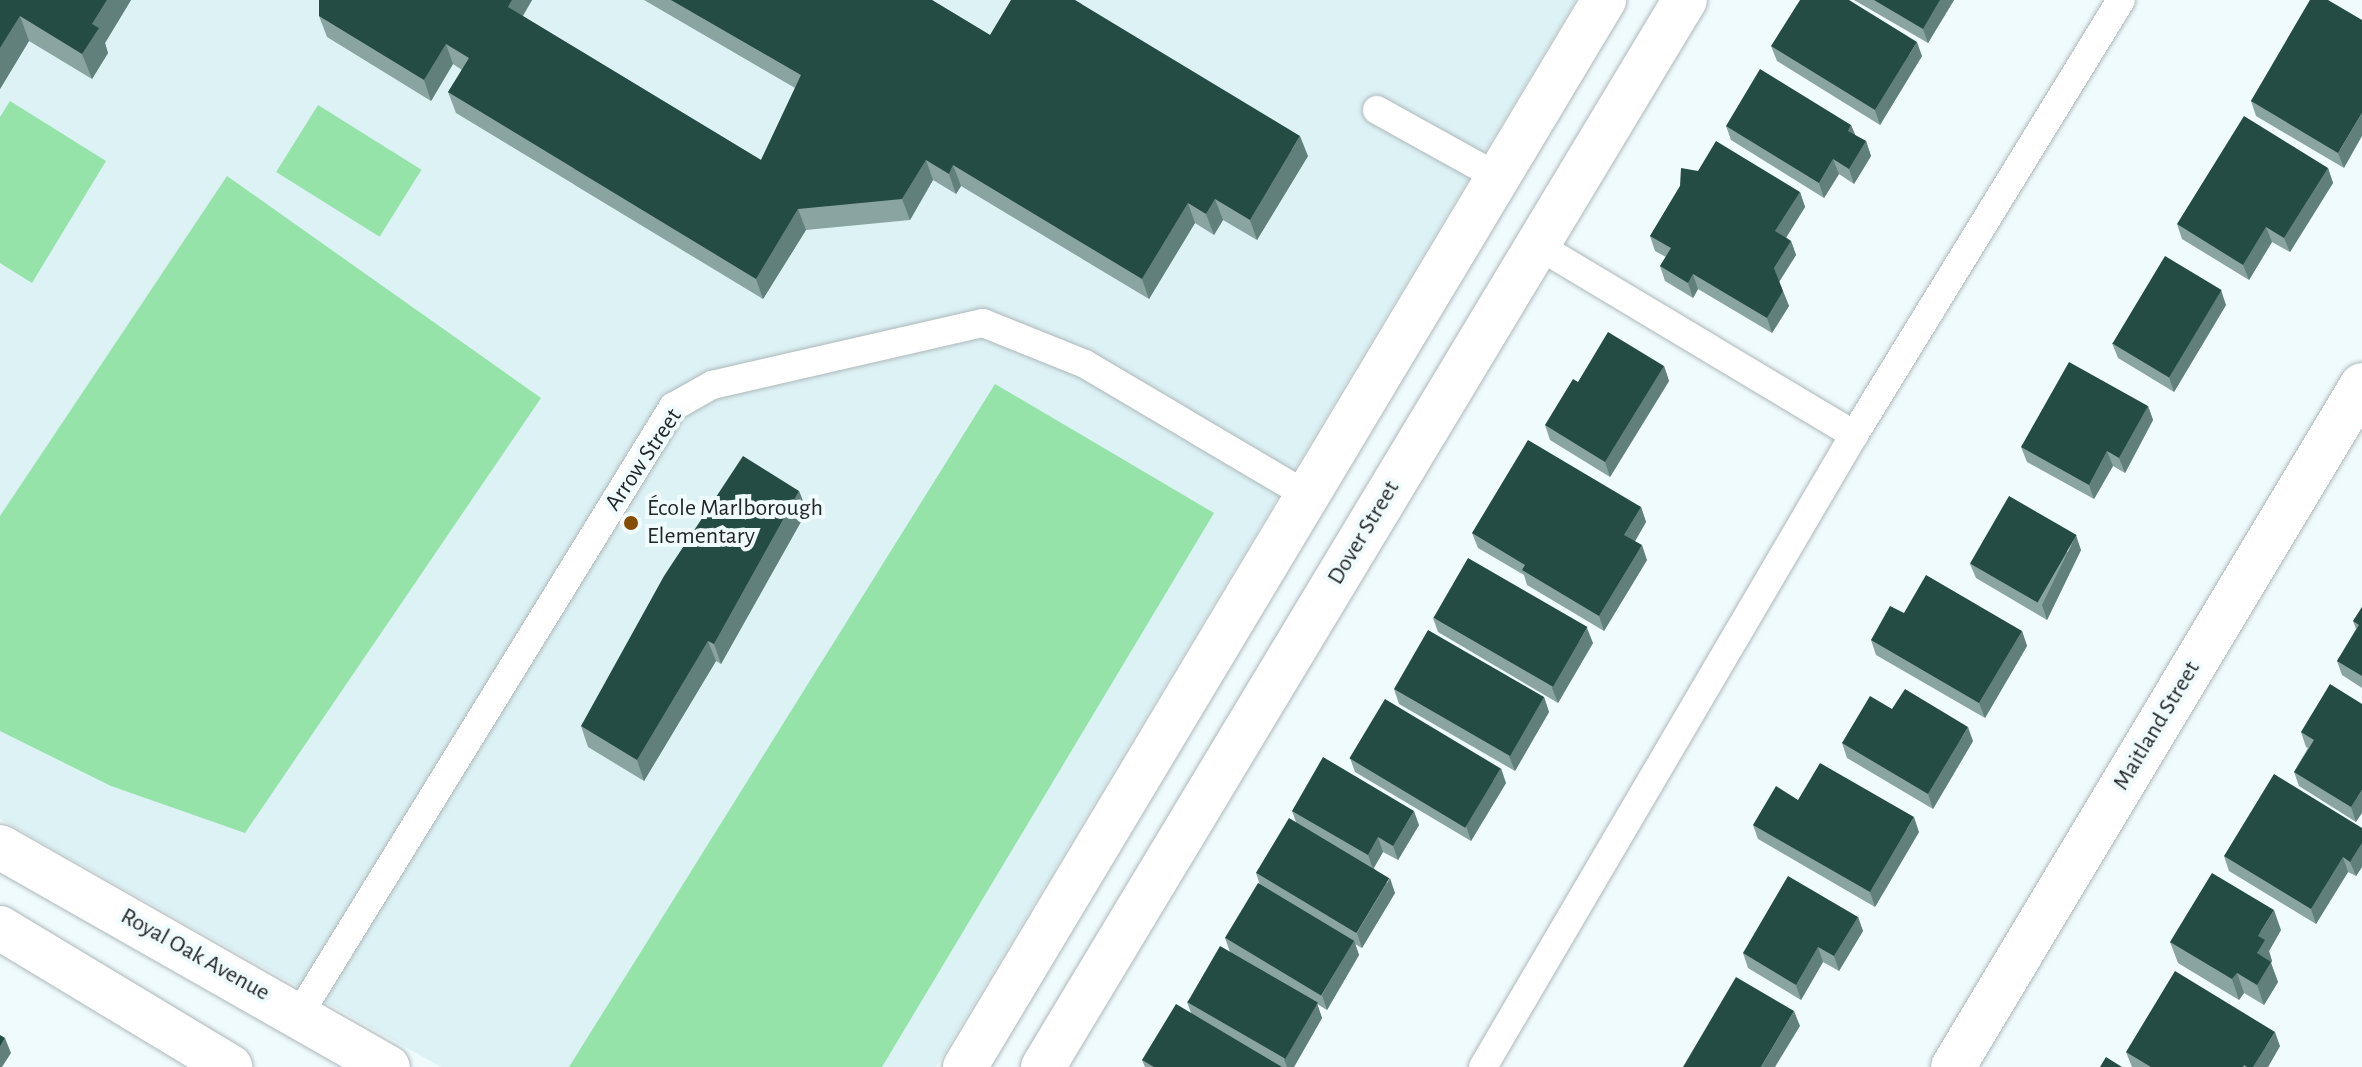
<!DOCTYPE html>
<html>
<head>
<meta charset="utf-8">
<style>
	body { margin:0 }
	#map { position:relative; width:2362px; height:1067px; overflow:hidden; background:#f0fbfd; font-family:"Alegreya Sans",sans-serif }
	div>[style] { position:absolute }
	.built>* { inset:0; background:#ddf2f5 }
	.green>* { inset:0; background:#95e3a9; transform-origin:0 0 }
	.roads { filter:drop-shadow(0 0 2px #adb8ba) drop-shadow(0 0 2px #adb8ba) }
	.service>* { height:28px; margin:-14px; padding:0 14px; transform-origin:14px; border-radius:14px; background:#fff }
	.minor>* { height:44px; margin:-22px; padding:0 22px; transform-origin:22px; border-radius:22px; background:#fff }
	.secondary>* { height:44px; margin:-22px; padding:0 22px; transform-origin:22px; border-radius:22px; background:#fff }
	.wall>* { inset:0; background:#8aa4a1 }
	.shaded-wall>* { inset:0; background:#61807c }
	.building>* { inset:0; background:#244c45; transform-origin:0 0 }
	.dots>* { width:22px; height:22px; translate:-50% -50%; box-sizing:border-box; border:4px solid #f0fbfd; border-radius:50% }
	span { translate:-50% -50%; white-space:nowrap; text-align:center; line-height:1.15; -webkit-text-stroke:8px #f0fbfd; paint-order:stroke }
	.street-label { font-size:24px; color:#232728 }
	.poi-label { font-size:24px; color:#232728 }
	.left { translate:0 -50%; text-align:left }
</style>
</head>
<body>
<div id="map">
	<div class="built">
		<i style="clip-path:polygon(0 0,1576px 0,936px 1067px,441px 1067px,0 819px)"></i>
	</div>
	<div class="green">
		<i style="clip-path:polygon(10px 101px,106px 161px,32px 283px,0 263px,0 117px)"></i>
		<i style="left:318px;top:105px;width:122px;height:79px;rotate:32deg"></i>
		<i style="clip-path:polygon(227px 176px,541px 398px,245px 833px,111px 786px,0 731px,0 516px)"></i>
		<i style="clip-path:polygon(995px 384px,1214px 513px,882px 1067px,569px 1067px)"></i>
	</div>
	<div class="roads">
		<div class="service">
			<i style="left:1377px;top:110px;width:138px;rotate:29deg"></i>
			<i style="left:1537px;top:245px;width:370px;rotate:30.9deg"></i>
			<i style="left:300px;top:1013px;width:712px;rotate:-58.39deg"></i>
			<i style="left:673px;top:407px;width:45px;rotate:-29.4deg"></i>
			<i style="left:712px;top:385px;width:278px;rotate:-12.9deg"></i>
			<i style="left:983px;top:323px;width:110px;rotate:21.9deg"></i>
			<i style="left:1085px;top:364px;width:256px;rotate:30.6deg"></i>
			<i style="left:1483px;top:1067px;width:733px;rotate:-59.59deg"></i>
			<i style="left:1854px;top:435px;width:510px;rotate:-58.46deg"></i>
		</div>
		<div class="minor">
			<i style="left:1953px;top:1067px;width:795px;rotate:-59.05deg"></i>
		</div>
		<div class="secondary">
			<i style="left:0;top:847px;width:446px;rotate:29.6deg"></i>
			<i style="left:0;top:928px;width:269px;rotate:31.1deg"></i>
			<i style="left:965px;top:1067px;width:1244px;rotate:-59.08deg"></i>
			<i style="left:1043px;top:1067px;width:1245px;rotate:-58.97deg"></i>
		</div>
	</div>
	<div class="wall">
		<i style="clip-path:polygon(0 0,131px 0,105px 43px,108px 53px,92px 79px,29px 41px,0 89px)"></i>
		<i style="clip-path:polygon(319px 0,532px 0,523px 16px,761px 160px,795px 88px,644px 0,932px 0,990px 35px,1308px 156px,1257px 240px,1223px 220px,1214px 235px,1195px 223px,1149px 299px,961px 186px,956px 194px,933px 180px,910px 220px,806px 230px,763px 299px,456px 113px,448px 92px,462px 70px,453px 64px,431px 101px,327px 37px,319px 16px)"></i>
		<i style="clip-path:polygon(1854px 0,1954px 0,1928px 43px)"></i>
		<i style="clip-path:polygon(2310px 0,2344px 168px,2256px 116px,2251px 101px)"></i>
		<i style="clip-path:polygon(1771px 46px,1922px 56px,1880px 125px,1777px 61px)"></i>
		<i style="clip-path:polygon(1851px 125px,1855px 135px,1866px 141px,1871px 156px,1854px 184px,1839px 174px,1824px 198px,1731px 140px,1726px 126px)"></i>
		<i style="clip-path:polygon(2328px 168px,2333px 183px,2290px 252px,2272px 242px,2249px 280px,2182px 239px,2177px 224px)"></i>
		<i style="clip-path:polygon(1680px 186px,1800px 192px,1805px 207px,1786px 237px,1791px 241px,1796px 255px,1779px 282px,1789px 306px,1772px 333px,1698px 289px,1693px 298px,1665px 281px,1660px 266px,1666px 257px,1655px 251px,1650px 236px)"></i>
		<i style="clip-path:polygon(2226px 305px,2174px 392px,2118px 358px,2112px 343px)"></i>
		<i style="clip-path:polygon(1664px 366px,1669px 381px,1610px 477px,1550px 440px,1545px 425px,1578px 382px)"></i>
		<i style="clip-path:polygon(2148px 406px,2153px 420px,2125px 473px,2113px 466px,2094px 499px,2027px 462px,2021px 447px)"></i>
		<i style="clip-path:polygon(799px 491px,807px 511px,721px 664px,716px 661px,644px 781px,588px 747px,581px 726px)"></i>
		<i style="clip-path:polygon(1641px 507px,1646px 522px,1635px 541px,1647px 560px,1604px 631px,1527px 585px,1524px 575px,1478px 548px,1472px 533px)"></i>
		<i style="clip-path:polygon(2081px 550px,2047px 620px,1976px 578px,1970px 564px)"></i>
		<i style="clip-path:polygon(2362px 607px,2362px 688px,2342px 675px,2337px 661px,2356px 629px,2353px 621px)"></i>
		<i style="clip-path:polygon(1904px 613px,2022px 631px,2027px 646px,1985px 718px,1876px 655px,1871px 640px)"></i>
		<i style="clip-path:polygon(1433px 618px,1593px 643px,1558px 703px,1438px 632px)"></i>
		<i style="clip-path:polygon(1394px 689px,1544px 697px,1549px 712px,1515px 771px,1399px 704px)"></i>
		<i style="clip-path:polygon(2362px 704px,2356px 822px,2299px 786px,2294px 772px,2308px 748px,2306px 747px,2301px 732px)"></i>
		<i style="clip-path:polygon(1892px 709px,1973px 741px,1933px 809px,1847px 758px,1842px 743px)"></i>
		<i style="clip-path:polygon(1350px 758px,1506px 783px,1471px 841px,1355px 772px)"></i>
		<i style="clip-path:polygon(1798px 800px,1919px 832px,1875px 907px,1758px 839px,1753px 825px)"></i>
		<i style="clip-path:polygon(1292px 811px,1419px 825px,1398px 860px,1383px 852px,1374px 868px,1395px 893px,1362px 948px,1355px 944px,1359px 955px,1327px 1010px,1317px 1004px,1322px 1018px,1294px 1067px,1145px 1067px,1142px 1060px,1191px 1013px,1187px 1002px,1230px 952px,1225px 938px,1260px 885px,1256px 873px,1296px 822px)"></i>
		<i style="clip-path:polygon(2362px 828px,2362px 867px,2356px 876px,2348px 872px,2316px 924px,2229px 871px,2224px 856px)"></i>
		<i style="clip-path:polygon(1858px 917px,1863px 931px,1839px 971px,1823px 962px,1801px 1000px,1748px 968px,1743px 953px)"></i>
		<i style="clip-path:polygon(2281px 930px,2269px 951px,2272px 961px,2271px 963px,2278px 982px,2264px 1005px,2244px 993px,2239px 1000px,2178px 963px,2170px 942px)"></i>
		<i style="clip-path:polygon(2280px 1046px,2268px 1067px,2132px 1067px,2126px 1052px)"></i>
	</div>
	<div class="shaded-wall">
		<i style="clip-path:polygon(107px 0,131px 0,105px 43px,108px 53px,92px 79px,82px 54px,92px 24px)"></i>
		<i style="clip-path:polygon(512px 0,532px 0,516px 27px,508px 7px)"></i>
		<i style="clip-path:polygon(1940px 0,1954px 0,1928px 43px,1923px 29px)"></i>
		<i style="clip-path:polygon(20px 16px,29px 41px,0 89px,0 48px)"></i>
		<i style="clip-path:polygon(1917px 42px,1922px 56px,1880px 125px,1875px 110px)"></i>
		<i style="clip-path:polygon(446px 44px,453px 64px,431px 101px,424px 80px)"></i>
		<i style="clip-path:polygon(2362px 113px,2362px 136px,2344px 168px,2338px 153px)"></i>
		<i style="clip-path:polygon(1851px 125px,1857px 139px,1848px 131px)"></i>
		<i style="clip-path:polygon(1300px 136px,1308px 156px,1257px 240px,1250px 220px)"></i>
		<i style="clip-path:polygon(1866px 141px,1871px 156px,1854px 184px,1849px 169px)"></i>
		<i style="clip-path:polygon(1833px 159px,1839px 174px,1824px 198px,1819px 183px)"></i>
		<i style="clip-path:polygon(926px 160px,933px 180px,910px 220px,902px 199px)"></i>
		<i style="clip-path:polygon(953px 165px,961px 186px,956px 194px,949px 174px)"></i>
		<i style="clip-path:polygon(2328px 168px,2333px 183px,2290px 252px,2284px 238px)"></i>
		<i style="clip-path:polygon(1800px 192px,1805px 207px,1781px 246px,1775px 231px)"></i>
		<i style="clip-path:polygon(1215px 199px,1223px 220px,1214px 235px,1206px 214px)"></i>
		<i style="clip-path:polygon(1188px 203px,1195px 223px,1149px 299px,1142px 279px)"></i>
		<i style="clip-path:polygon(798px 209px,806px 230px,763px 299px,756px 279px)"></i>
		<i style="clip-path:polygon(2266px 227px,2272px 242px,2249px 280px,2243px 265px)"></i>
		<i style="clip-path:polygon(1791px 241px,1796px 255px,1779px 282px,1774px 268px)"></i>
		<i style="clip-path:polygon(1693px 274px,1698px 289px,1693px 298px,1688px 283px)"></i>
		<i style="clip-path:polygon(2221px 290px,2226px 305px,2174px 392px,2169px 377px)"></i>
		<i style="clip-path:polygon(1783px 291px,1789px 306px,1772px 333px,1767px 318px)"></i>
		<i style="clip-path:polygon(1664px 366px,1669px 381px,1610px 477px,1605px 462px)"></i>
		<i style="clip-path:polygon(2148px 406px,2153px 420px,2125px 473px,2119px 458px)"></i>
		<i style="clip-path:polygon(2107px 451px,2113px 466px,2094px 499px,2089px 485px)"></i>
		<i style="clip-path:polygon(799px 491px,807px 511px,721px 664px,714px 644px)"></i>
		<i style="clip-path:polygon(1641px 507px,1646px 522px,1630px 550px,1624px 535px)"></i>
		<i style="clip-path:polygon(2076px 535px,2081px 550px,2047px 620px,2042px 605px)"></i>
		<i style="clip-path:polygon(1642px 545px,1647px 560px,1604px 631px,1599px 616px)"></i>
		<i style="clip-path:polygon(1587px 628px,1593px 643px,1558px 703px,1552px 688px)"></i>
		<i style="clip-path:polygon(2022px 631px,2027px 646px,1985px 718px,1979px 703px)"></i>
		<i style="clip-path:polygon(708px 641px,716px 661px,644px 781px,637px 760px)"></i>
		<i style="clip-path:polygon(1544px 697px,1549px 712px,1515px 771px,1509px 756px)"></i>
		<i style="clip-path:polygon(1968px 727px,1973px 741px,1933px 809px,1928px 794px)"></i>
		<i style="clip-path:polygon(1501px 768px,1506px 783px,1471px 841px,1466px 826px)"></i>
		<i style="clip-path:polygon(2362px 790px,2362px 813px,2356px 822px,2351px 807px)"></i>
		<i style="clip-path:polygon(1414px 811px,1419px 825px,1398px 860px,1393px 846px)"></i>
		<i style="clip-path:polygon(1914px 817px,1919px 832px,1875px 907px,1870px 892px)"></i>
		<i style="clip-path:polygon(1378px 837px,1383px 852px,1373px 869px,1368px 855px)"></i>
		<i style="clip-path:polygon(2362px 843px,2362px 867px,2356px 876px,2350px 862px)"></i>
		<i style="clip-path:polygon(2343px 857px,2348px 872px,2316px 924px,2311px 909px)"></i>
		<i style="clip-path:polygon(1390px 878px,1395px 893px,1362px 948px,1357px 933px)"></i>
		<i style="clip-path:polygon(2274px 910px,2281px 930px,2269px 951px,2272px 961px,2271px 963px,2278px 982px,2264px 1005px,2257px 985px,2258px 936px)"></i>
		<i style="clip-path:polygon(1858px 917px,1863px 931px,1839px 971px,1834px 956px)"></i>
		<i style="clip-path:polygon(1354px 940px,1359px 955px,1327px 1010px,1322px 995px)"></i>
		<i style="clip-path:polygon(1818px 947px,1823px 962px,1801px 1000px,1796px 985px)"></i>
		<i style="clip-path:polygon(2237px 973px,2244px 993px,2239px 1000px,2232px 979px)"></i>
		<i style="clip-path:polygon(1317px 1003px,1322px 1018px,1294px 1067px,1287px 1067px,1284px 1059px)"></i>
		<i style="clip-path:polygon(1794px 1011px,1800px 1026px,1775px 1067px,1761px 1067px)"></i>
		<i style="clip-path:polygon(2275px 1032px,2280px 1046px,2268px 1067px,2253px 1067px)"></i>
		<i style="clip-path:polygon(5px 1038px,11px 1053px,2px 1067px,0 1067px,0 1047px)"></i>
	</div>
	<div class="building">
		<i style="clip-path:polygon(0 0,107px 0,92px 24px,99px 28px,82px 54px,20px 16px,0 48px)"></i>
		<i style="clip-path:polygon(319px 0,512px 0,508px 7px,761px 160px,801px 75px,671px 0,932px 0,990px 35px,1011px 0,1075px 0,1300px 136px,1250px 220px,1215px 199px,1206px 214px,1188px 203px,1142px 279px,953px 165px,949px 174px,926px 160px,902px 199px,798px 209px,756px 279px,448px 92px,469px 58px,446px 44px,424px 80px,319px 16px)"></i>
		<i style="clip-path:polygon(1800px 0,1849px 0,1917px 42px,1875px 110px,1771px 46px)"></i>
		<i style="clip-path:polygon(1874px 0,1940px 0,1923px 29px)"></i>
		<i style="clip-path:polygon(2310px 0,2328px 0,2362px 20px,2362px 113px,2338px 153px,2251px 101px)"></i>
		<i style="clip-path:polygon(1760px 69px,1851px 125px,1848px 131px,1866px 141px,1849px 169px,1833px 159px,1819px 183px,1726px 126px)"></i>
		<i style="clip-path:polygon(2244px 116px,2328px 168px,2284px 238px,2266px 227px,2243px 265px,2177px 224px)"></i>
		<i style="clip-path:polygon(1716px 141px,1800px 192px,1775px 231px,1791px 241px,1774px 268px,1783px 291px,1767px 318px,1693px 274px,1688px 283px,1660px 266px,1671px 248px,1650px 236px,1680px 186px,1681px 168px,1698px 171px)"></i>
		<i style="left:2165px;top:256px;width:66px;height:102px;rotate:31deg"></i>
		<i style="clip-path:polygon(1608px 332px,1664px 366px,1605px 462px,1545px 425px,1573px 379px,1578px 382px)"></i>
		<i style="clip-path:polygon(2069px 362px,2148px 406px,2119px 458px,2107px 451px,2089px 485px,2021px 447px)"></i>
		<i style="clip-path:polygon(1528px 440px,1641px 507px,1624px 535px,1642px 545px,1599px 616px,1522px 570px,1525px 565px,1472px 533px)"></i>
		<i style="clip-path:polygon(743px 456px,799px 491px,714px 644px,708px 641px,637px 760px,581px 726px,664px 576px)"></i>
		<i style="left:2009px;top:496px;width:78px;height:78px;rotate:30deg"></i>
		<i style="left:1468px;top:558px;width:138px;height:69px;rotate:30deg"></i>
		<i style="clip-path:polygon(1926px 575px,2022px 631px,1979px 703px,1871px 640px,1890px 606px,1904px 613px)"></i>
		<i style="clip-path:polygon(2362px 607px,2362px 676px,2337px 661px,2359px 625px,2353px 621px)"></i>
		<i style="left:1428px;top:630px;width:134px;height:68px;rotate:30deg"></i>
		<i style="clip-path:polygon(2330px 684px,2362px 704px,2362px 790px,2351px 807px,2294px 772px,2314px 740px,2301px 732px)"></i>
		<i style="clip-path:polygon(1905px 689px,1968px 727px,1928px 794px,1842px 743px,1870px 696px,1892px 709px)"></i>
		<i style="left:1385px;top:699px;width:135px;height:69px;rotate:31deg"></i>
		<i style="clip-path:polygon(1323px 757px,1414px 811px,1393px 846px,1378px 837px,1368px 855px,1292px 811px)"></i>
		<i style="clip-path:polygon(1820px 763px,1914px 817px,1870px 892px,1753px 825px,1776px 786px,1798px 800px)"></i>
		<i style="clip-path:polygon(2274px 774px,2362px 828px,2362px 843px,2350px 862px,2343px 857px,2311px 909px,2224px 856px)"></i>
		<i style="left:1289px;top:818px;width:117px;height:64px;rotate:31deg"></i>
		<i style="clip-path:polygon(2212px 873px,2274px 910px,2258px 936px,2265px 940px,2257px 953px,2271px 962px,2257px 985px,2237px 973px,2232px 979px,2170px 942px)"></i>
		<i style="clip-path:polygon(1788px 876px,1858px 917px,1834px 956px,1818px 947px,1796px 985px,1743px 953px)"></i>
		<i style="left:1258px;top:883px;width:112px;height:64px;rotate:31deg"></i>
		<i style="left:1220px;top:946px;width:113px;height:65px;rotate:30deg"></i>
		<i style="clip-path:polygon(2175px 971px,2275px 1032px,2253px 1067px,2247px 1067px,2244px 1065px,2243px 1067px,2151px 1067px,2126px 1052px)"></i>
		<i style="clip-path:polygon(1736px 977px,1794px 1011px,1761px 1067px,1683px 1067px)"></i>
		<i style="clip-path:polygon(1176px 1004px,1282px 1067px,1154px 1067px,1142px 1060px)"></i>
		<i style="clip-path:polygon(0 1035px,5px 1038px,0 1047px)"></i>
		<i style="clip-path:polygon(2106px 1057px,2122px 1067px,2100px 1067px)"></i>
	</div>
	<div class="dots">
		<i style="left:631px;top:523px;background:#864c00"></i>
	</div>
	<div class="street-label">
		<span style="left:644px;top:460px;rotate:-56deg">Arrow Street</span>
		<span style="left:1364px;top:533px;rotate:-59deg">Dover Street</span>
		<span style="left:2157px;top:726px;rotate:-59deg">Maitland Street</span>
		<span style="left:195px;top:955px;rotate:29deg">Royal Oak Avenue</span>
	</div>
	<div class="poi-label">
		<span class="left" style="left:647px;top:523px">École Marlborough<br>Elementary</span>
	</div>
</div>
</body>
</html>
